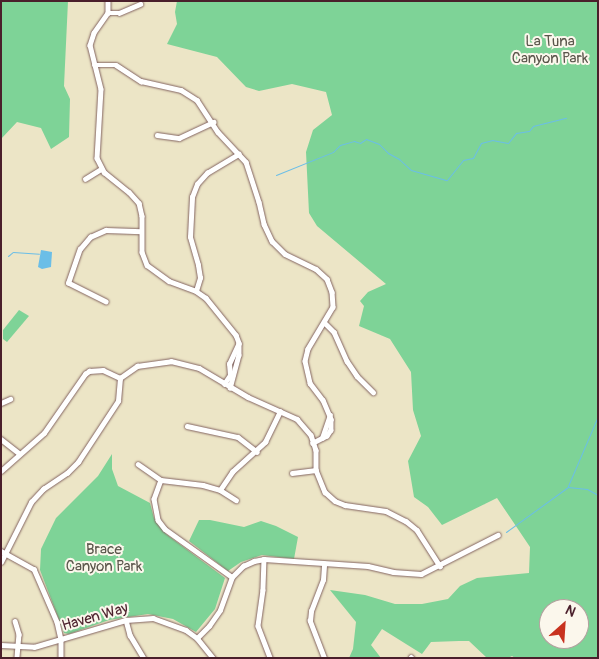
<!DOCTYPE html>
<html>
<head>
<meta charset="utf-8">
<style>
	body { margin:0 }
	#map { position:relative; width:599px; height:659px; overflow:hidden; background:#ece5c6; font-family:Pangolin,sans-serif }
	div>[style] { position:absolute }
	.green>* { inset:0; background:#7ed397 }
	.water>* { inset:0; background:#6bbee7 }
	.stream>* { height:1px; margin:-0.5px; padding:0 0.5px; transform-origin:0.5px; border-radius:0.5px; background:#6bbee7 }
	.roads { filter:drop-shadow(0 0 1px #836461) drop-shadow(0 0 1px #836461) }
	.minor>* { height:4.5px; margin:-2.25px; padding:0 2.25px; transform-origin:2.25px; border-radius:2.25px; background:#fff }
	span { translate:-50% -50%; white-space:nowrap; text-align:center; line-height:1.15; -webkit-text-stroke:4px #fbf7ec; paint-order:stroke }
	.park-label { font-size:15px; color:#5a554b }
	.street-label { font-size:15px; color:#4a1f2b }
	.frame { position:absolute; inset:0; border:2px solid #4a1f2b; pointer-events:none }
	.north { position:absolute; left:539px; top:599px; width:50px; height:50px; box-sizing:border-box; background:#fbf7ec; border:1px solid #b4a19f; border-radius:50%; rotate:26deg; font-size:14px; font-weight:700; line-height:20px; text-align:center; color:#4a1f2b }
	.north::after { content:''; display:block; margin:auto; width:18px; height:22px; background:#c8321e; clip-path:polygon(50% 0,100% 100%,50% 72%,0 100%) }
</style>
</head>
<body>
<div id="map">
	<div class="green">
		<i style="clip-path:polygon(1px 1px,68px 1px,64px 86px,70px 99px,69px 137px,51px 149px,41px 128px,17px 122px,1px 139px)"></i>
		<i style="clip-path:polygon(evenodd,177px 1px,598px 1px,598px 658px,515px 658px,512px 656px,508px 658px,487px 658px,469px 641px,459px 641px,431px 642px,422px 654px,382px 629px,371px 645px,381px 658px,349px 658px,353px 649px,356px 622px,330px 590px,365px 595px,395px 604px,422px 604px,448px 599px,460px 586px,477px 578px,529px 573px,530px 547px,497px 498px,442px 525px,428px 507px,414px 497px,408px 461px,421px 436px,413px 410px,411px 372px,390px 339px,359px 326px,364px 306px,360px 301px,368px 292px,386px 284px,317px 226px,309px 213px,306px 152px,313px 130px,332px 115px,326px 92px,292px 84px,259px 91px,246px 87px,217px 57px,167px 44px,177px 24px,175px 12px,177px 1px,549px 609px,579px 609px,579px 639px,549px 639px,549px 609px)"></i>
		<i style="clip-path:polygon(19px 310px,29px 316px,7px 342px,3px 339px,3px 330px)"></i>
		<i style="clip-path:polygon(112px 454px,112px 469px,118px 486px,150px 503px,154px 518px,166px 534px,225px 578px,215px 609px,196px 632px,173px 619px,148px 614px,109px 620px,69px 634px,64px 633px,40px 570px,41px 549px,56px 518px,98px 476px)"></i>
		<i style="clip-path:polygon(199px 520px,210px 520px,244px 527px,261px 521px,276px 526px,298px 537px,294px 559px,262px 555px,241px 562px,228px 571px,189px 541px)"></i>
	</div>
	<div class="water">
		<i style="clip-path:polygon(41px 250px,52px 252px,51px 267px,42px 269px,38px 267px)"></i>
	</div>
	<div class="stream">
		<i style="left:276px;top:175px;width:61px;rotate:-22deg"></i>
		<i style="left:333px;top:152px;width:10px;rotate:-45deg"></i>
		<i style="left:340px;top:145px;width:15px;rotate:-16deg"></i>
		<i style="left:354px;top:141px;width:6px;rotate:18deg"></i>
		<i style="left:360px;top:143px;width:7px;rotate:-34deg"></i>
		<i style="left:366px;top:139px;width:14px;rotate:21deg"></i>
		<i style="left:379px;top:144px;width:13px;rotate:45deg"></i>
		<i style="left:388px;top:153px;width:13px;rotate:29deg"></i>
		<i style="left:399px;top:159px;width:16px;rotate:43deg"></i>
		<i style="left:411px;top:170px;width:37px;rotate:16deg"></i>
		<i style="left:447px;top:180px;width:26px;rotate:-51deg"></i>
		<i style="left:463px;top:160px;width:10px;rotate:-11deg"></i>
		<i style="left:473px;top:158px;width:17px;rotate:-62deg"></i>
		<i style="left:481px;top:143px;width:11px;rotate:-15deg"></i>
		<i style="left:492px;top:140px;width:16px;rotate:11deg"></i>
		<i style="left:508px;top:143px;width:13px;rotate:-51deg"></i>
		<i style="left:516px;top:133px;width:13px;rotate:-9deg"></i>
		<i style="left:529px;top:131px;width:6px;rotate:-51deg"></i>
		<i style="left:533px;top:126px;width:34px;rotate:-14deg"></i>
		<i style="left:8px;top:256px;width:6px;rotate:-39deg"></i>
		<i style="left:13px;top:252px;width:26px;rotate:4deg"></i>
		<i style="left:568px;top:486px;width:76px;rotate:-66.8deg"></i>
		<i style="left:506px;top:532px;width:77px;rotate:-36deg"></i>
		<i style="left:568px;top:487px;width:19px;rotate:6deg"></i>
		<i style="left:587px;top:489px;width:13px;rotate:29deg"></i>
	</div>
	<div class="roads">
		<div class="minor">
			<i style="left:108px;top:1px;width:12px;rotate:90deg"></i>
			<i style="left:108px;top:13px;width:24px;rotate:125deg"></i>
			<i style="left:94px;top:33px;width:13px;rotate:108deg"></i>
			<i style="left:90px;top:45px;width:45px;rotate:76deg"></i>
			<i style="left:101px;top:89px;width:69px;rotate:93.3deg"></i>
			<i style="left:97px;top:158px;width:16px;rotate:63deg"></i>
			<i style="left:104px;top:172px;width:32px;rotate:39deg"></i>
			<i style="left:129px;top:192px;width:15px;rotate:48deg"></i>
			<i style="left:139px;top:203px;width:13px;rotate:77deg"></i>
			<i style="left:142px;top:216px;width:36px;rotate:90deg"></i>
			<i style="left:142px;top:252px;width:14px;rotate:69deg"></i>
			<i style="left:147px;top:265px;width:27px;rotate:36deg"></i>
			<i style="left:169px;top:281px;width:29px;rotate:20deg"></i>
			<i style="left:196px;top:291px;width:12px;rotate:35deg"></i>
			<i style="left:206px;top:298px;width:48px;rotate:51deg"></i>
			<i style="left:236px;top:335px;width:9px;rotate:69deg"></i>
			<i style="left:239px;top:343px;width:12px;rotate:90deg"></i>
			<i style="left:239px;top:355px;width:34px;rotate:105deg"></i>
			<i style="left:108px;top:13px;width:11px"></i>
			<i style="left:119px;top:13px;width:23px;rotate:-23deg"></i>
			<i style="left:94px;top:65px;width:22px"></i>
			<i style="left:116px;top:65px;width:30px;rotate:33deg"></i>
			<i style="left:141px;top:81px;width:41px;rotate:12.7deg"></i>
			<i style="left:181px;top:90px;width:19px;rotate:32deg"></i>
			<i style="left:197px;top:100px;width:38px;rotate:57deg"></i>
			<i style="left:218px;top:132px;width:41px;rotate:47deg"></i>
			<i style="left:246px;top:162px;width:42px;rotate:72deg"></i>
			<i style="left:259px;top:202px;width:23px;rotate:77deg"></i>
			<i style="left:264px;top:224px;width:19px;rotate:65deg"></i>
			<i style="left:272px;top:241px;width:18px;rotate:45deg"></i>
			<i style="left:285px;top:254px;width:34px;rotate:26deg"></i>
			<i style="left:316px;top:269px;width:15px;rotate:42deg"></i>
			<i style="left:327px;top:279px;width:14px;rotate:69deg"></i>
			<i style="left:332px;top:292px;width:15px;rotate:86deg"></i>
			<i style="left:333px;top:307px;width:49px;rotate:120.8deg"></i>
			<i style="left:308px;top:349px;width:12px;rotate:104deg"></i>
			<i style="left:305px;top:361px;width:23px;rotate:77deg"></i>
			<i style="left:310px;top:383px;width:21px;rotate:53deg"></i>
			<i style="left:323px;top:400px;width:21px;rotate:67deg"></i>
			<i style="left:331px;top:419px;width:11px;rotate:90deg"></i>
			<i style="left:331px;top:430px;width:7px;rotate:124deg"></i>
			<i style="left:327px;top:436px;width:16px;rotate:153deg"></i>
			<i style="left:157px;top:135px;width:22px;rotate:8deg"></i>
			<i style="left:179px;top:138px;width:38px;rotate:-25deg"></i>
			<i style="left:85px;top:179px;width:19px;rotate:-32deg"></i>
			<i style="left:196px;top:291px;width:14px;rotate:-73deg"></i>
			<i style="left:200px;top:278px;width:13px;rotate:-99deg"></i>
			<i style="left:198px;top:265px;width:29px;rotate:-106deg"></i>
			<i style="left:190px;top:237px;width:40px;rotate:-87.1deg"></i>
			<i style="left:192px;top:197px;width:14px;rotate:-69deg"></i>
			<i style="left:197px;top:184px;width:15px;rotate:-48deg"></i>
			<i style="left:207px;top:173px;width:37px;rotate:-31deg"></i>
			<i style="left:106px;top:302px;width:42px;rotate:-153.4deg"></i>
			<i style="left:68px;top:283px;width:36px;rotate:-71deg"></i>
			<i style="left:80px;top:249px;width:16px;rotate:-50deg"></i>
			<i style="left:90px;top:237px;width:17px;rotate:-24deg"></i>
			<i style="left:106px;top:230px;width:35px;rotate:2deg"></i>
			<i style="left:325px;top:323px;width:13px;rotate:45deg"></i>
			<i style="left:334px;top:332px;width:32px;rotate:66deg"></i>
			<i style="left:347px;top:361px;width:18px;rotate:56deg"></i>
			<i style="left:357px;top:376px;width:23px;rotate:45deg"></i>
			<i style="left:224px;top:384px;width:11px;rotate:-56deg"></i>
			<i style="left:230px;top:375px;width:11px;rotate:-95deg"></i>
			<i style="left:229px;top:364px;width:21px;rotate:-65deg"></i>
			<i style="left:1px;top:403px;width:10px;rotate:-24deg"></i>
			<i style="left:187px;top:426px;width:52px;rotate:12.2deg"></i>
			<i style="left:238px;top:437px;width:24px;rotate:38deg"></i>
			<i style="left:322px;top:438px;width:24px;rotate:-71deg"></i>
			<i style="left:1px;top:439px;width:23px;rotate:38deg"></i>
			<i style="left:138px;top:464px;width:28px;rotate:35deg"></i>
			<i style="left:161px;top:480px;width:42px;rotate:6.8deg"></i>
			<i style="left:203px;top:485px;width:18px;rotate:16deg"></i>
			<i style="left:220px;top:490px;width:19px;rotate:32deg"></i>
			<i style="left:1px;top:471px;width:57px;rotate:-41.5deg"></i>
			<i style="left:44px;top:433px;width:72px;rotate:-55.2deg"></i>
			<i style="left:85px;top:374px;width:5px;rotate:-37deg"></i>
			<i style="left:89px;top:371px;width:14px;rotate:-4deg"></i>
			<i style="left:103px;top:370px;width:19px;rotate:25deg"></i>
			<i style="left:292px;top:473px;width:24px;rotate:-7deg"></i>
			<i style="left:161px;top:480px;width:20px;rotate:110deg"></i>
			<i style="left:154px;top:499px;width:21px;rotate:79deg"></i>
			<i style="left:158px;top:520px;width:11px;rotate:52deg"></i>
			<i style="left:165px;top:529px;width:82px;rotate:35.6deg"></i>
			<i style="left:220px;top:490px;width:22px;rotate:-56deg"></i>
			<i style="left:232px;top:472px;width:45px;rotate:-42.3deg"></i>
			<i style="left:265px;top:442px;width:34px;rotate:-64deg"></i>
			<i style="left:1px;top:551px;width:38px;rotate:29deg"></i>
			<i style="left:34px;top:569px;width:58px;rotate:66.5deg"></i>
			<i style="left:57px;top:622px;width:18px;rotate:77deg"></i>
			<i style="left:61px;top:640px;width:18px;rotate:90deg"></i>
			<i style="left:264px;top:559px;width:31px;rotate:92deg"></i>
			<i style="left:263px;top:590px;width:36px;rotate:98deg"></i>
			<i style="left:258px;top:626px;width:34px;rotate:69deg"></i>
			<i style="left:1px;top:562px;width:67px;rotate:-63.4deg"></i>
			<i style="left:31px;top:502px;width:18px;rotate:-47deg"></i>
			<i style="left:43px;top:489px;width:29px;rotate:-34deg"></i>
			<i style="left:67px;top:473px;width:16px;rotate:-45deg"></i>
			<i style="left:78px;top:462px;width:73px;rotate:-56.7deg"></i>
			<i style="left:118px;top:401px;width:23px;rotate:-85deg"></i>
			<i style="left:120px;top:378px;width:21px;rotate:-35deg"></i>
			<i style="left:137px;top:366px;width:34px;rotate:-8deg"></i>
			<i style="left:171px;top:361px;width:29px;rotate:14deg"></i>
			<i style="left:199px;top:368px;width:57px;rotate:30.6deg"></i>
			<i style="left:248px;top:397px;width:54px;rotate:24.2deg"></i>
			<i style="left:297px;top:419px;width:21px;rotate:49deg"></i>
			<i style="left:311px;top:435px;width:16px;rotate:72deg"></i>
			<i style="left:316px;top:450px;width:20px;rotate:90deg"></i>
			<i style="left:316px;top:470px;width:24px;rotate:68deg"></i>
			<i style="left:325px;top:492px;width:13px;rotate:42deg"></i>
			<i style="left:335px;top:501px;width:11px;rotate:22deg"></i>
			<i style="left:345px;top:505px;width:41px;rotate:8.3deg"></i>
			<i style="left:386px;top:511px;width:22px;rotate:27deg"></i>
			<i style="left:406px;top:521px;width:14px;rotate:39deg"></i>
			<i style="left:417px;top:530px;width:43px;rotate:57.4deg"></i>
			<i style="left:126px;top:620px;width:16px;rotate:75deg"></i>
			<i style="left:130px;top:635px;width:27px;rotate:59deg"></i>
			<i style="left:15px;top:621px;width:14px;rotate:73deg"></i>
			<i style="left:19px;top:634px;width:24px;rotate:95deg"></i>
			<i style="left:197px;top:638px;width:17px;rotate:-45deg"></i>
			<i style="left:209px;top:626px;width:19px;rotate:-55deg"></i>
			<i style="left:220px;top:610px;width:35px;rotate:-70deg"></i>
			<i style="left:232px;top:577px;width:16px;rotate:-45deg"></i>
			<i style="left:243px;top:566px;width:12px;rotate:-24deg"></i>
			<i style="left:254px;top:561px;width:10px;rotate:-11deg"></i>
			<i style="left:264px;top:559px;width:104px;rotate:3.9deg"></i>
			<i style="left:368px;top:566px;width:26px;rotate:13deg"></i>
			<i style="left:393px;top:572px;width:28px;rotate:4deg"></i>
			<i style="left:421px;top:574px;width:86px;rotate:-26.9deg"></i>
			<i style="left:1px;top:645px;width:33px;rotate:3deg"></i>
			<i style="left:34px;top:647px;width:96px;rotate:-16.4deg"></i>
			<i style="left:126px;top:620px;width:27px;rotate:-4deg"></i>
			<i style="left:153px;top:618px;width:35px;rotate:20deg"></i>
			<i style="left:186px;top:630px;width:14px;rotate:36deg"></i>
			<i style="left:197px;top:638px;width:26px;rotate:51deg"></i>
			<i style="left:411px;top:657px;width:1px;rotate:45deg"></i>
			<i style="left:324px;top:658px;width:40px;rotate:-111deg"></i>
			<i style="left:310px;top:621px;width:10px;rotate:-84deg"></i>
			<i style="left:311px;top:611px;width:33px;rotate:-69deg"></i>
			<i style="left:323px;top:580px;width:16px;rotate:-86deg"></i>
		</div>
	</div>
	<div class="park-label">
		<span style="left:550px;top:50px">La Tuna<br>Canyon Park</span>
		<span style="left:104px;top:558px">Brace<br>Canyon Park</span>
	</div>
	<div class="street-label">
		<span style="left:95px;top:617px;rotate:-16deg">Haven Way</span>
	</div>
	<div class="frame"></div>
	<div class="north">N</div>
</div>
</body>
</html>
